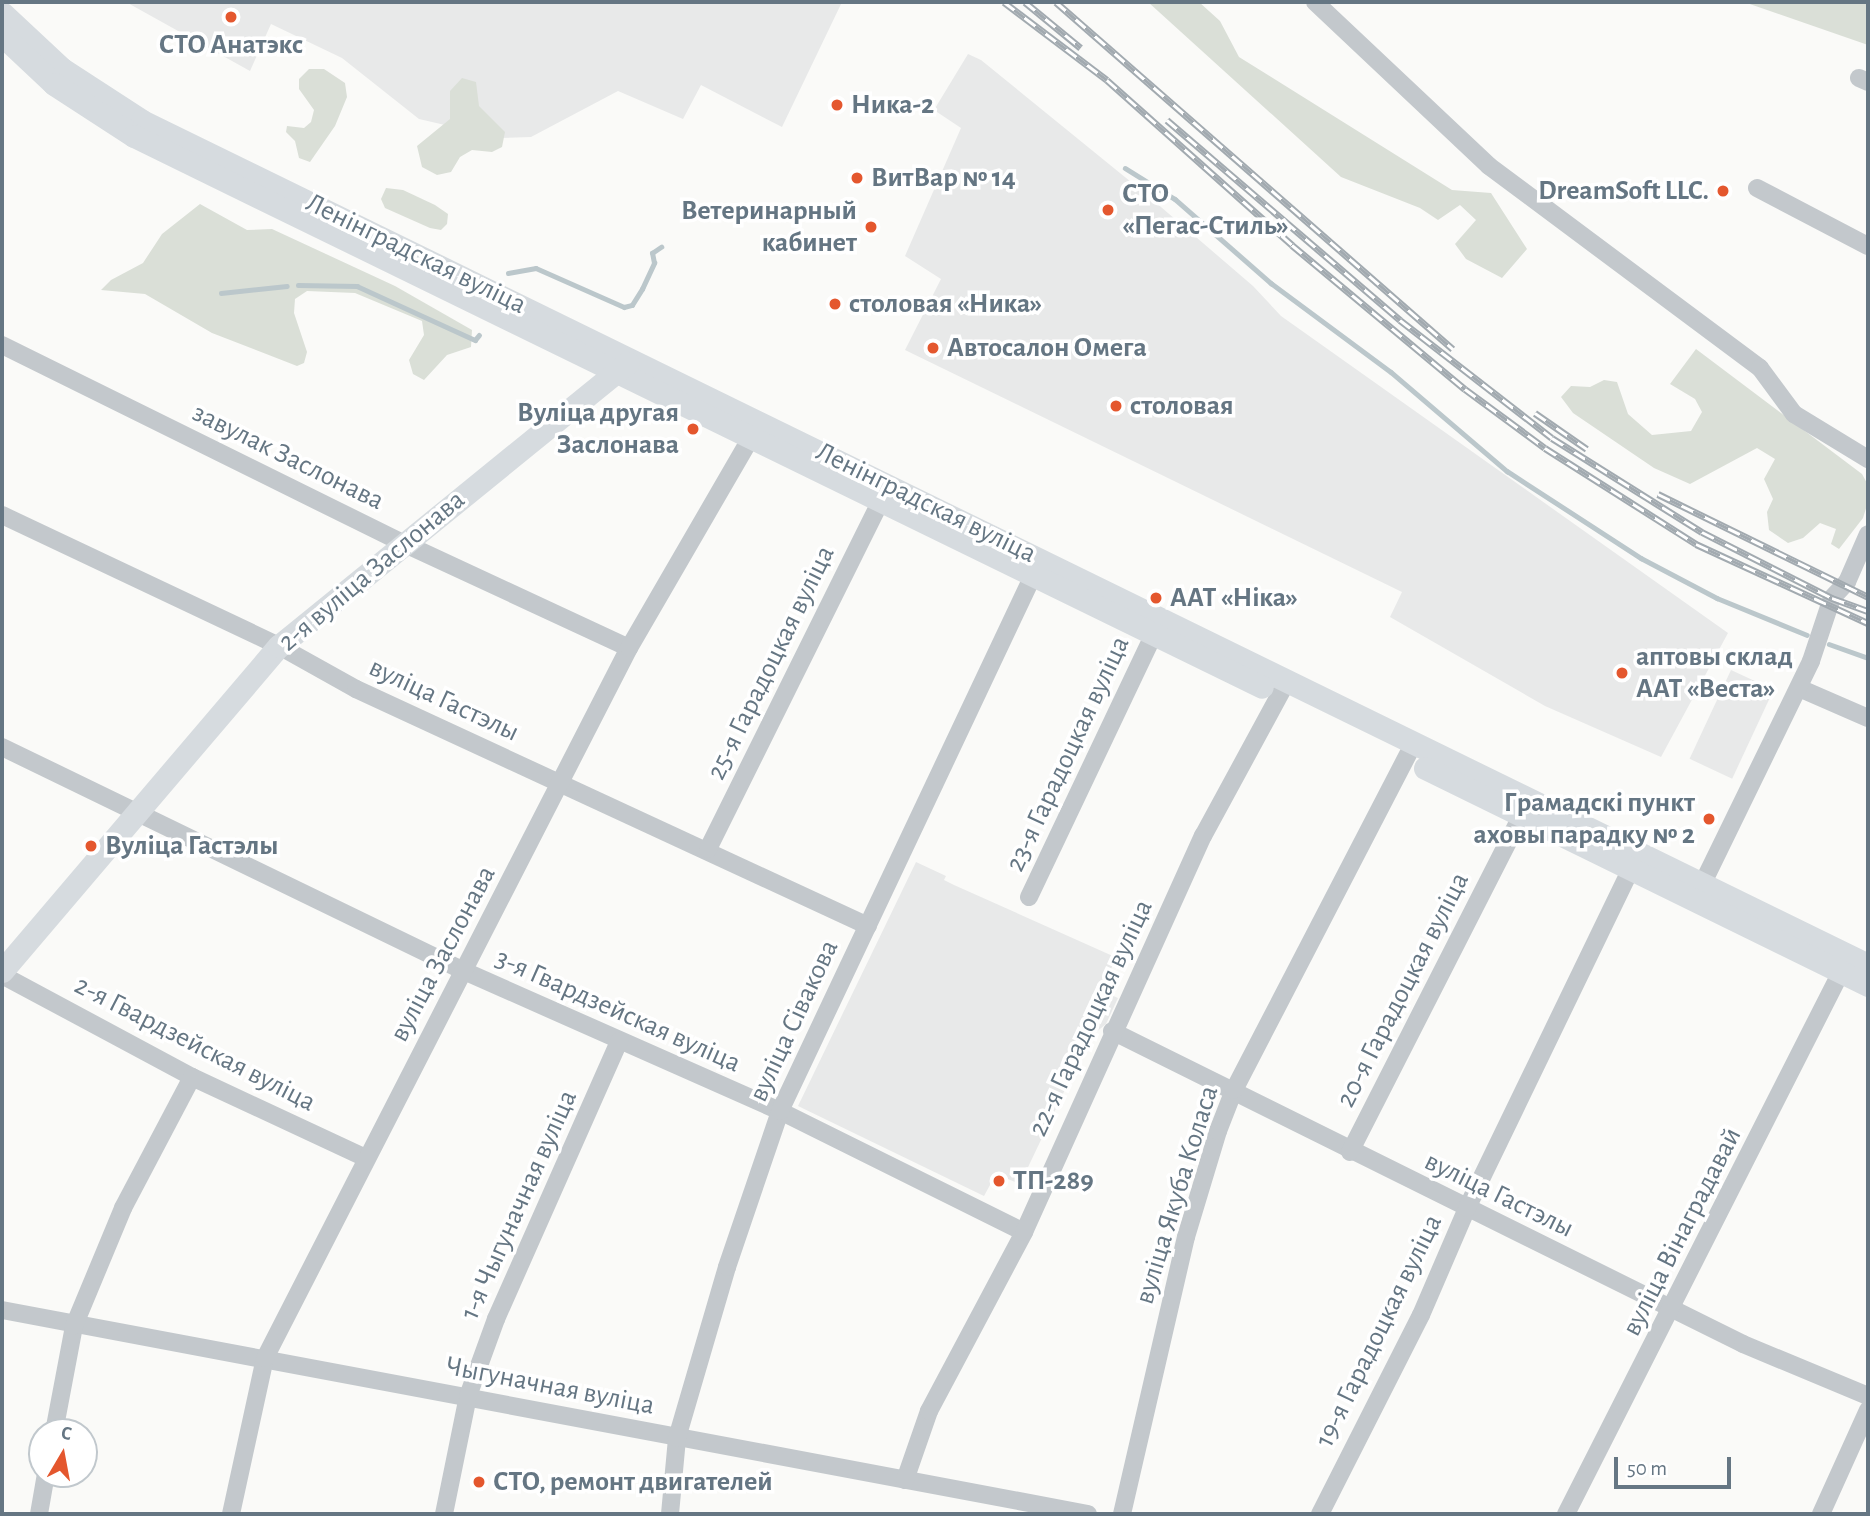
<!DOCTYPE html>
<html>
<head>
<meta charset="utf-8">
<style>
	body { margin:0 }
	#map { position:relative; width:1870px; height:1516px; overflow:hidden; background:#fafaf8; font-family:"Alegreya Sans",sans-serif }
	div>[style] { position:absolute }
	.built>* { inset:0; background:#e8e9e9; transform-origin:0 0 }
	.green>* { inset:0; background:#dadfd7 }
	.stream>* { height:4.5px; margin:-2.25px; padding:0 2.25px; transform-origin:2.25px; border-radius:2.25px; background:#bbc7cb }
	.minor>* { height:18px; margin:-9px; padding:0 9px; transform-origin:9px; border-radius:9px; background:#c3c8cc }
	.major>* { height:23px; margin:-11.5px; padding:0 11.5px; transform-origin:11.5px; border-radius:11.5px; background:#d6dbdf }
	.rail>* { height:7px; margin-top:-3.5px; transform-origin:0; background:repeating-linear-gradient(90deg,#fff 0 13px,#a2aab0 0 26px); box-sizing:border-box; border-block:2px solid #a2aab0 }
	.dots>* { width:19px; height:19px; translate:-50% -50%; box-sizing:border-box; border:4px solid #fff; border-radius:50% }
	span { translate:-50% -50%; white-space:nowrap; text-align:center; line-height:1.15; -webkit-text-stroke:7px #fff; paint-order:stroke }
	.poi-label { font-size:28px; color:#657683; font-weight:700 }
	.left { translate:0 -50%; text-align:left }
	.right { translate:-100% -50%; text-align:right }
	.street-label { font-size:28px; color:#657683 }
	.frame { position:absolute; inset:0; border:4px solid #657683; pointer-events:none }
	.north { position:absolute; left:28px; top:1418px; width:70px; height:70px; box-sizing:border-box; background:#fff; border:2px solid #c1c8cd; border-radius:50%; rotate:10deg; font-size:19px; font-weight:700; line-height:28px; text-align:center; color:#657683 }
	.north::after { content:''; display:block; margin:auto; width:24px; height:32px; background:#e4572e; clip-path:polygon(50% 0,100% 100%,50% 72%,0 100%) }
	.scale { position:absolute; left:1614px; top:1457px; width:117px; height:32px; box-sizing:border-box; border:4px solid #657683; border-top:0; padding-left:9px; font-size:21px; line-height:24px; white-space:nowrap; color:#657683; -webkit-text-stroke:5px #fff; paint-order:stroke }
</style>
</head>
<body>
<div id="map">
	<div class="built">
		<i style="clip-path:polygon(126px 2px,842px 2px,782px 127px,701px 85px,683px 119px,618px 91px,531px 137px,501px 138px,419px 119px,342px 58px,271px 24px,250px 71px)"></i>
		<i style="clip-path:polygon(968px 54px,981px 60px,1147px 195px,1253px 286px,1281px 316px,1728px 633px,1661px 757px,1545px 706px,1390px 617px,1402px 592px,905px 350px,941px 279px,905px 256px,961px 128px,934px 110px)"></i>
		<i style="left:1731px;top:670px;width:47px;height:98px;rotate:25deg"></i>
		<i style="clip-path:polygon(916px 862px,946px 876px,944px 880px,954px 885px,1115px 957px,1104px 992px,1118px 998px,1106px 1024px,1090px 1037px,1020px 1184px,996px 1174px,984px 1196px,798px 1106px)"></i>
	</div>
	<div class="green">
		<i style="clip-path:polygon(1148px 2px,1199px 2px,1220px 21px,1239px 57px,1452px 190px,1491px 193px,1527px 249px,1502px 278px,1466px 259px,1455px 244px,1476px 220px,1460px 205px,1438px 220px,1420px 208px,1341px 177px)"></i>
		<i style="clip-path:polygon(1744px 2px,1868px 2px,1868px 45px)"></i>
		<i style="clip-path:polygon(309px 69px,324px 69px,345px 83px,347px 97px,335px 126px,310px 162px,299px 158px,295px 141px,286px 132px,287px 126px,304px 128px,311px 122px,314px 110px,299px 89px,299px 79px)"></i>
		<i style="clip-path:polygon(462px 78px,476px 82px,479px 106px,505px 132px,502px 147px,492px 152px,472px 150px,460px 157px,451px 172px,437px 175px,422px 167px,417px 146px,450px 119px,450px 91px)"></i>
		<i style="clip-path:polygon(386px 188px,403px 190px,435px 205px,448px 214px,447px 224px,441px 230px,430px 228px,385px 208px,381px 199px)"></i>
		<i style="clip-path:polygon(200px 204px,247px 230px,272px 229px,395px 286px,472px 330px,471px 347px,447px 355px,424px 380px,413px 374px,409px 360px,424px 335px,422px 321px,355px 293px,307px 291px,295px 299px,294px 313px,307px 352px,304px 363px,297px 366px,212px 333px,145px 294px,101px 290px,111px 280px,143px 263px,162px 234px)"></i>
		<i style="clip-path:polygon(1696px 349px,1862px 474px,1868px 485px,1868px 502px,1863px 518px,1839px 549px,1831px 544px,1836px 529px,1820px 523px,1803px 538px,1788px 543px,1769px 530px,1767px 512px,1773px 499px,1764px 479px,1775px 459px,1757px 448px,1690px 484px,1654px 468px,1573px 413px,1561px 397px,1571px 386px,1590px 387px,1604px 380px,1617px 382px,1628px 414px,1652px 435px,1691px 431px,1702px 412px,1695px 399px,1670px 384px)"></i>
	</div>
	<div class="stream">
		<i style="left:1125px;top:168px;width:59px;rotate:31.8deg"></i>
		<i style="left:1175px;top:199px;width:128px;rotate:41.2deg"></i>
		<i style="left:1271px;top:283px;width:149px;rotate:36.6deg"></i>
		<i style="left:1391px;top:372px;width:153px;rotate:40.5deg"></i>
		<i style="left:1507px;top:471px;width:160px;rotate:33deg"></i>
		<i style="left:1641px;top:558px;width:86px;rotate:27.8deg"></i>
		<i style="left:1717px;top:598px;width:97px;rotate:22.3deg"></i>
		<i style="left:508px;top:273px;width:28px;rotate:-10deg"></i>
		<i style="left:536px;top:268px;width:96px;rotate:23.9deg"></i>
		<i style="left:624px;top:307px;width:8px;rotate:-14deg"></i>
		<i style="left:632px;top:305px;width:19px;rotate:-58deg"></i>
		<i style="left:642px;top:289px;width:29px;rotate:-65deg"></i>
		<i style="left:654px;top:263px;width:10px;rotate:-101deg"></i>
		<i style="left:652px;top:253px;width:11px;rotate:-34deg"></i>
		<i style="left:298px;top:285px;width:59px;rotate:1deg"></i>
		<i style="left:357px;top:286px;width:130px;rotate:24.6deg"></i>
		<i style="left:475px;top:340px;width:6px;rotate:-51deg"></i>
		<i style="left:221px;top:293px;width:66px;rotate:-6.1deg"></i>
		<i style="left:1829px;top:644px;width:41px;rotate:19.7deg"></i>
	</div>
	<div class="minor">
		<i style="left:1315px;top:2px;width:239px;rotate:43.3deg"></i>
		<i style="left:1489px;top:166px;width:338px;rotate:36.7deg"></i>
		<i style="left:1760px;top:368px;width:57px;rotate:53.5deg"></i>
		<i style="left:1794px;top:414px;width:87px;rotate:31.3deg"></i>
		<i style="left:1859px;top:78px;width:10px;rotate:24deg"></i>
		<i style="left:1757px;top:188px;width:125px;rotate:27.6deg"></i>
		<i style="left:2px;top:345px;width:447px;rotate:26.3deg"></i>
		<i style="left:403px;top:543px;width:249px;rotate:24.9deg"></i>
		<i style="left:2px;top:515px;width:306px;rotate:25.3deg"></i>
		<i style="left:279px;top:646px;width:88px;rotate:29.2deg"></i>
		<i style="left:356px;top:689px;width:564px;rotate:24.84deg"></i>
		<i style="left:1799px;top:688px;width:75px;rotate:23.5deg"></i>
		<i style="left:2px;top:747px;width:513px;rotate:25.87deg"></i>
		<i style="left:464px;top:971px;width:346px;rotate:23.9deg"></i>
		<i style="left:780px;top:1111px;width:272px;rotate:26.4deg"></i>
		<i style="left:708px;top:849px;width:398px;rotate:-63.6deg"></i>
		<i style="left:1697px;top:895px;width:260px;rotate:-64deg"></i>
		<i style="left:1811px;top:661px;width:66px;rotate:-71.6deg"></i>
		<i style="left:1832px;top:598px;width:22px;rotate:-47deg"></i>
		<i style="left:1847px;top:582px;width:52px;rotate:-66.4deg"></i>
		<i style="left:1029px;top:897px;width:301px;rotate:-64.6deg"></i>
		<i style="left:2px;top:975px;width:216px;rotate:28.2deg"></i>
		<i style="left:192px;top:1077px;width:192px;rotate:25deg"></i>
		<i style="left:1112px;top:1031px;width:704px;rotate:26.38deg"></i>
		<i style="left:1743px;top:1344px;width:135px;rotate:22.6deg"></i>
		<i style="left:1350px;top:1152px;width:388px;rotate:-63deg"></i>
		<i style="left:2px;top:1310px;width:1105px;rotate:10.64deg"></i>
		<i style="left:54px;top:1432px;width:108px;rotate:-79.3deg"></i>
		<i style="left:74px;top:1326px;width:128px;rotate:-67.4deg"></i>
		<i style="left:123px;top:1208px;width:148px;rotate:-62.2deg"></i>
		<i style="left:905px;top:1480px;width:73px;rotate:-70.8deg"></i>
		<i style="left:929px;top:1411px;width:203px;rotate:-62deg"></i>
		<i style="left:1024px;top:1232px;width:435px;rotate:-65.7deg"></i>
		<i style="left:1203px;top:836px;width:176px;rotate:-61.5deg"></i>
		<i style="left:39px;top:1514px;width:41px;rotate:-80.1deg"></i>
		<i style="left:231px;top:1514px;width:160px;rotate:-77.7deg"></i>
		<i style="left:265px;top:1358px;width:798px;rotate:-62.86deg"></i>
		<i style="left:629px;top:648px;width:253px;rotate:-59.9deg"></i>
		<i style="left:444px;top:1514px;width:120px;rotate:-78.5deg"></i>
		<i style="left:468px;top:1396px;width:82px;rotate:-70deg"></i>
		<i style="left:496px;top:1319px;width:304px;rotate:-66.1deg"></i>
		<i style="left:670px;top:1514px;width:76px;rotate:-84.7deg"></i>
		<i style="left:677px;top:1438px;width:178px;rotate:-73.7deg"></i>
		<i style="left:727px;top:1267px;width:165px;rotate:-71.2deg"></i>
		<i style="left:780px;top:1111px;width:604px;rotate:-64.71deg"></i>
		<i style="left:1122px;top:1514px;width:284px;rotate:-77deg"></i>
		<i style="left:1186px;top:1237px;width:111px;rotate:-73.2deg"></i>
		<i style="left:1218px;top:1131px;width:44px;rotate:-68.7deg"></i>
		<i style="left:1234px;top:1090px;width:390px;rotate:-62.6deg"></i>
		<i style="left:1320px;top:1514px;width:223px;rotate:-63.1deg"></i>
		<i style="left:1421px;top:1315px;width:116px;rotate:-66.7deg"></i>
		<i style="left:1467px;top:1208px;width:388px;rotate:-64.2deg"></i>
		<i style="left:1566px;top:1514px;width:619px;rotate:-63.1deg"></i>
		<i style="left:1821px;top:1514px;width:114px;rotate:-65.7deg"></i>
	</div>
	<div class="major">
		<i style="left:2px;top:13px;width:82px;rotate:43deg"></i>
		<i style="left:62px;top:69px;width:95px;rotate:33deg"></i>
		<i style="left:142px;top:121px;width:1921px;rotate:26.06deg"></i>
		<i style="left:2px;top:35px;width:71px;rotate:43.3deg"></i>
		<i style="left:54px;top:84px;width:95px;rotate:33deg"></i>
		<i style="left:134px;top:136px;width:1255px;rotate:26.03deg"></i>
		<i style="left:1425px;top:768px;width:493px;rotate:26.1deg"></i>
		<i style="left:2px;top:971px;width:427px;rotate:-49.6deg"></i>
		<i style="left:279px;top:646px;width:449px;rotate:-39.1deg"></i>
	</div>
	<div class="rail">
		<i style="left:1004px;top:2px;width:129px;rotate:37.1deg"></i>
		<i style="left:1107px;top:80px;width:248px;rotate:41.7deg"></i>
		<i style="left:1292px;top:245px;width:225px;rotate:39.8deg"></i>
		<i style="left:1465px;top:389px;width:99px;rotate:36.4deg"></i>
		<i style="left:1545px;top:448px;width:179px;rotate:32.4deg"></i>
		<i style="left:1696px;top:544px;width:189px;rotate:24.7deg"></i>
		<i style="left:1025px;top:2px;width:72px;rotate:39.4deg"></i>
		<i style="left:1056px;top:2px;width:527px;rotate:41.16deg"></i>
		<i style="left:1167px;top:120px;width:307px;rotate:40.6deg"></i>
		<i style="left:1400px;top:320px;width:192px;rotate:37.8deg"></i>
		<i style="left:1552px;top:438px;width:177px;rotate:32.1deg"></i>
		<i style="left:1702px;top:532px;width:146px;rotate:26.9deg"></i>
		<i style="left:1832px;top:598px;width:38px;rotate:20deg"></i>
		<i style="left:1535px;top:413px;width:63px;rotate:34.7deg"></i>
		<i style="left:1658px;top:494px;width:234px;rotate:26.1deg"></i>
	</div>
	<div class="dots">
		<i style="left:231px;top:17px;background:#e4572e"></i>
		<i style="left:837px;top:105px;background:#e4572e"></i>
		<i style="left:857px;top:178px;background:#e4572e"></i>
		<i style="left:1723px;top:191px;background:#e4572e"></i>
		<i style="left:1108px;top:210px;background:#e4572e"></i>
		<i style="left:871px;top:227px;background:#e4572e"></i>
		<i style="left:835px;top:304px;background:#e4572e"></i>
		<i style="left:933px;top:348px;background:#e4572e"></i>
		<i style="left:1116px;top:406px;background:#e4572e"></i>
		<i style="left:693px;top:429px;background:#e4572e"></i>
		<i style="left:1156px;top:598px;background:#e4572e"></i>
		<i style="left:1622px;top:673px;background:#e4572e"></i>
		<i style="left:1709px;top:819px;background:#e4572e"></i>
		<i style="left:91px;top:846px;background:#e4572e"></i>
		<i style="left:999px;top:1181px;background:#e4572e"></i>
		<i style="left:479px;top:1482px;background:#e4572e"></i>
	</div>
	<div class="poi-label">
		<span style="left:231px;top:45px">СТО Анатэкс</span>
		<span class="left" style="left:851px;top:105px">Ника-2</span>
		<span class="left" style="left:871px;top:178px">ВитВар № 14</span>
		<span class="right" style="left:1709px;top:191px">DreamSoft LLC.</span>
		<span class="left" style="left:1122px;top:210px">СТО<br>«Пегас-Стиль»</span>
		<span class="right" style="left:857px;top:227px">Ветеринарный<br>кабинет</span>
		<span class="left" style="left:849px;top:304px">столовая «Ника»</span>
		<span class="left" style="left:947px;top:348px">Автосалон Омега</span>
		<span class="left" style="left:1130px;top:406px">столовая</span>
		<span class="right" style="left:679px;top:429px">Вуліца другая<br>Заслонава</span>
		<span class="left" style="left:1170px;top:598px">ААТ «Ніка»</span>
		<span class="left" style="left:1636px;top:673px">аптовы склад<br>ААТ «Веста»</span>
		<span class="right" style="left:1695px;top:819px">Грамадскі пункт<br>аховы парадку № 2</span>
		<span class="left" style="left:105px;top:846px">Вуліца Гастэлы</span>
		<span class="left" style="left:1013px;top:1181px">ТП-289</span>
		<span class="left" style="left:493px;top:1482px">СТО, ремонт двигателей</span>
	</div>
	<div class="street-label">
		<span style="left:416px;top:254px;rotate:26deg">Ленінградская вуліца</span>
		<span style="left:288px;top:457px;rotate:26deg">завулак Заслонава</span>
		<span style="left:926px;top:503px;rotate:26deg">Ленінградская вуліца</span>
		<span style="left:372px;top:571px;rotate:-40deg">2-я вуліца Заслонава</span>
		<span style="left:771px;top:663px;rotate:-64deg">25-я Гарадоцкая вуліца</span>
		<span style="left:444px;top:700px;rotate:25deg">вуліца Гастэлы</span>
		<span style="left:1068px;top:754px;rotate:-65deg">23-я Гарадоцкая вуліца</span>
		<span style="left:443px;top:954px;rotate:-62deg">вуліца Заслонава</span>
		<span style="left:1403px;top:990px;rotate:-63deg">20-я Гарадоцкая вуліца</span>
		<span style="left:618px;top:1011px;rotate:24deg">3-я Гвардзейская вуліца</span>
		<span style="left:1091px;top:1018px;rotate:-65deg">22-я Гарадоцкая вуліца</span>
		<span style="left:794px;top:1021px;rotate:-65deg">вуліца Сівакова</span>
		<span style="left:195px;top:1044px;rotate:27deg">2-я Гвардзейская вуліца</span>
		<span style="left:1177px;top:1195px;rotate:-73deg">вуліца Якуба Коласа</span>
		<span style="left:1499px;top:1195px;rotate:26deg">вуліца Гастэлы</span>
		<span style="left:519px;top:1205px;rotate:-66deg">1-я Чыгуначная вуліца</span>
		<span style="left:1682px;top:1232px;rotate:-63deg">вуліца Вінаградавай</span>
		<span style="left:1379px;top:1331px;rotate:-64deg">19-я Гарадоцкая вуліца</span>
		<span style="left:550px;top:1386px;rotate:11deg">Чыгуначная вуліца</span>
	</div>
	<div class="frame"></div>
	<div class="north">С</div>
	<div class="scale">50 m</div>
</div>
</body>
</html>
